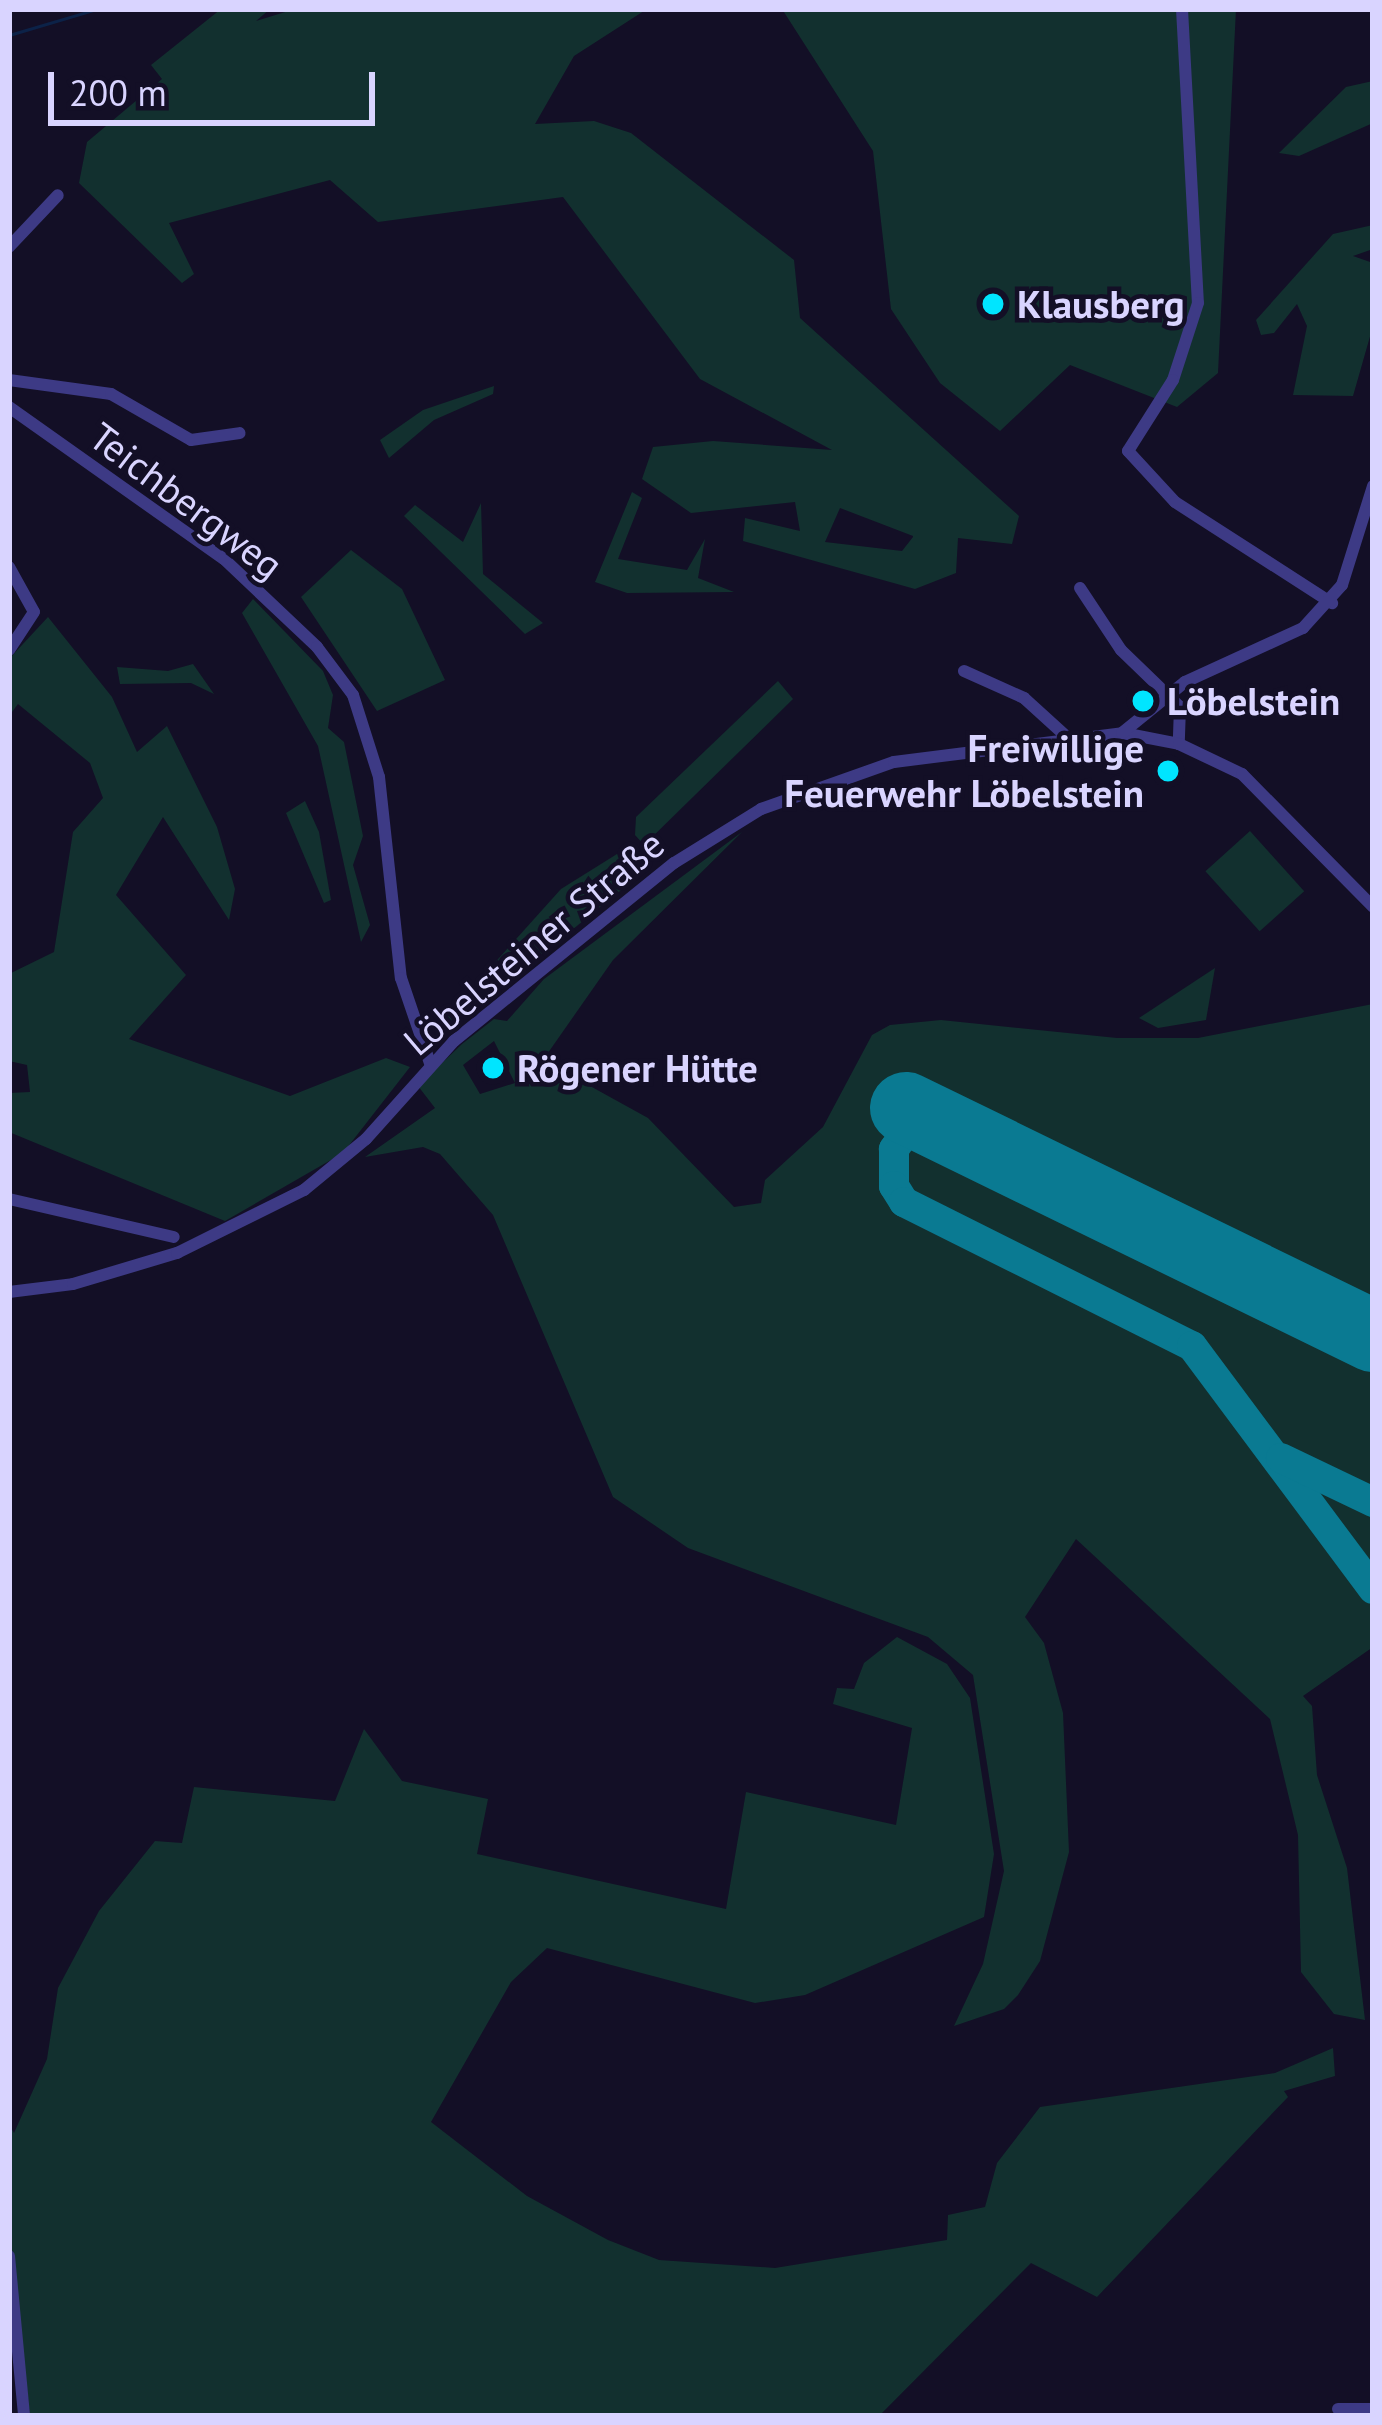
<!DOCTYPE html>
<html>
<head>
<meta charset="utf-8">
<style>
	body { margin:0 }
	#map { position:relative; width:1382px; height:2425px; overflow:hidden; background:#130f26; font-family:"PT Sans",sans-serif }
	div>[style] { position:absolute }
	.green>* { inset:0; background:#12302f; transform-origin:0 0 }
	.stream>* { height:3px; margin:-1.5px; padding:0 1.5px; transform-origin:1.5px; border-radius:1.5px; background:#0c2248 }
	.taxiway>* { height:30px; margin:-15px; padding:0 15px; transform-origin:15px; border-radius:15px; background:#0a7a92 }
	.runway>* { height:72px; margin:-36px; padding:0 36px; transform-origin:36px; border-radius:36px; background:#0a7a92 }
	.minor>* { height:12px; margin:-6px; padding:0 6px; transform-origin:6px; border-radius:6px; background:#3d3a85 }
	.dots>* { width:33px; height:33px; translate:-50% -50%; box-sizing:border-box; border:6px solid #130f26; border-radius:50% }
	span { translate:-50% -50%; white-space:nowrap; text-align:center; line-height:1.15; -webkit-text-stroke:9px #130f26; paint-order:stroke }
	.poi-label { font-size:39px; color:#d9d4ff; font-weight:700 }
	.left { translate:0 -50%; text-align:left }
	.right { translate:-100% -50%; text-align:right }
	.street-label { font-size:39px; color:#d9d4ff }
	.frame { position:absolute; inset:0; border:12px solid #d9d4ff; pointer-events:none }
	.scale { position:absolute; left:48px; top:72px; width:327px; height:54px; box-sizing:border-box; border:6px solid #d9d4ff; border-top:0; padding-left:15px; font-size:36px; line-height:42px; white-space:nowrap; color:#d9d4ff; -webkit-text-stroke:9px #130f26; paint-order:stroke }
</style>
</head>
<body>
<div id="map">
	<div class="green">
		<i style="clip-path:polygon(evenodd,221px 9px,270px 9px,256px 21px,295px 9px,647px 9px,574px 56px,535px 124px,594px 121px,631px 133px,794px 260px,800px 318px,1019px 516px,1012px 544px,958px 538px,956px 573px,915px 589px,743px 541px,745px 518px,800px 531px,795px 502px,691px 513px,642px 479px,653px 447px,713px 441px,832px 450px,700px 379px,563px 197px,378px 222px,330px 180px,169px 223px,194px 274px,182px 283px,79px 183px,87px 142px,162px 79px,151px 65px,221px 9px,840px 508px,913px 536px,913px 537px,902px 551px,825px 542px,840px 508px)"></i>
		<i style="clip-path:polygon(782px 9px,1236px 9px,1218px 373px,1177px 407px,1070px 365px,1000px 431px,940px 383px,891px 309px,873px 151px)"></i>
		<i style="clip-path:polygon(1373px 81px,1373px 123px,1299px 156px,1279px 153px,1346px 87px)"></i>
		<i style="clip-path:polygon(1373px 225px,1373px 249px,1353px 256px,1373px 263px,1373px 326px,1353px 396px,1293px 395px,1307px 326px,1297px 304px,1274px 333px,1261px 335px,1256px 320px,1333px 234px)"></i>
		<i style="clip-path:polygon(494px 386px,493px 394px,434px 420px,389px 458px,380px 440px,423px 410px)"></i>
		<i style="clip-path:polygon(632px 492px,642px 498px,618px 559px,687px 570px,705px 539px,698px 578px,734px 592px,627px 593px,595px 582px)"></i>
		<i style="clip-path:polygon(481px 503px,483px 574px,543px 623px,525px 634px,404px 516px,415px 505px,463px 542px)"></i>
		<i style="clip-path:polygon(351px 550px,402px 589px,445px 680px,377px 711px,301px 597px)"></i>
		<i style="clip-path:polygon(253px 599px,323px 671px,333px 695px,328px 728px,344px 742px,363px 836px,353px 865px,370px 925px,361px 942px,318px 746px,242px 613px)"></i>
		<i style="clip-path:polygon(48px 617px,112px 697px,137px 752px,167px 726px,217px 827px,235px 889px,229px 920px,163px 817px,116px 895px,186px 975px,129px 1039px,290px 1096px,386px 1058px,410px 1067px,343px 1153px,225px 1221px,9px 1132px,9px 1093px,30px 1092px,27px 1065px,9px 1061px,9px 974px,54px 952px,73px 832px,103px 798px,90px 763px,18px 704px,9px 716px,9px 659px)"></i>
		<i style="clip-path:polygon(193px 664px,214px 694px,191px 683px,120px 684px,117px 667px,168px 671px)"></i>
		<i style="clip-path:polygon(778px 681px,793px 699px,644px 845px,635px 835px,636px 817px)"></i>
		<i style="clip-path:polygon(305px 801px,319px 832px,331px 900px,324px 903px,286px 813px)"></i>
		<i style="left:1250px;top:831px;width:81px;height:60px;rotate:48deg"></i>
		<i style="clip-path:polygon(evenodd,742px 832px,613px 960px,543px 1060px,648px 1118px,734px 1207px,761px 1203px,765px 1180px,823px 1127px,872px 1035px,890px 1025px,941px 1020px,1117px 1038px,1198px 1038px,1373px 1004px,1373px 1647px,1303px 1696px,1312px 1706px,1317px 1775px,1347px 1868px,1365px 2020px,1334px 2014px,1301px 1972px,1298px 1835px,1270px 1719px,1076px 1539px,1025px 1617px,1044px 1643px,1063px 1713px,1069px 1852px,1040px 1961px,1018px 1995px,1004px 2009px,954px 2026px,983px 1964px,1004px 1871px,973px 1675px,928px 1637px,688px 1548px,613px 1497px,493px 1215px,440px 1154px,423px 1147px,365px 1157px,435px 1108px,418px 1086px,462px 1044px,494px 1019px,507px 1021px,544px 979px,742px 832px,494px 1041px,515px 1083px,480px 1094px,463px 1065px,494px 1041px)"></i>
		<i style="clip-path:polygon(617px 854px,642px 873px,455px 1025px,438px 1026px,561px 889px)"></i>
		<i style="clip-path:polygon(1215px 968px,1206px 1020px,1158px 1028px,1139px 1018px)"></i>
		<i style="clip-path:polygon(897px 1637px,947px 1664px,970px 1698px,994px 1854px,984px 1917px,805px 1995px,755px 2003px,547px 1948px,511px 1982px,431px 2122px,527px 2196px,608px 2240px,659px 2260px,775px 2268px,947px 2240px,948px 2215px,985px 2207px,997px 2163px,1040px 2107px,1275px 2073px,1333px 2048px,1335px 2076px,1284px 2091px,1288px 2097px,1097px 2297px,1031px 2263px,879px 2416px,30px 2416px,9px 2224px,9px 2124px,14px 2133px,47px 2059px,58px 1988px,99px 1911px,155px 1841px,182px 1843px,194px 1787px,335px 1801px,364px 1729px,402px 1781px,488px 1799px,477px 1854px,726px 1909px,746px 1792px,896px 1825px,912px 1728px,833px 1704px,837px 1688px,854px 1689px,864px 1663px)"></i>
	</div>
	<div class="stream">
		<i style="left:9px;top:35px;width:92px;rotate:-16.5deg"></i>
	</div>
	<div class="taxiway">
		<i style="left:918px;top:1115px;width:42px;rotate:125.2deg"></i>
		<i style="left:894px;top:1149px;width:37px;rotate:90deg"></i>
		<i style="left:894px;top:1186px;width:19px;rotate:58deg"></i>
		<i style="left:904px;top:1202px;width:322px;rotate:26.6deg"></i>
		<i style="left:1192px;top:1346px;width:303px;rotate:53.3deg"></i>
		<i style="left:1281px;top:1458px;width:102px;rotate:25.6deg"></i>
	</div>
	<div class="runway">
		<i style="left:906px;top:1108px;width:520px;rotate:26.02deg"></i>
	</div>
	<div class="minor">
		<i style="left:1182px;top:9px;width:294px;rotate:86.9deg"></i>
		<i style="left:1198px;top:303px;width:81px;rotate:108deg"></i>
		<i style="left:1173px;top:380px;width:84px;rotate:122.4deg"></i>
		<i style="left:1128px;top:451px;width:69px;rotate:47.3deg"></i>
		<i style="left:1175px;top:502px;width:187px;rotate:32.8deg"></i>
		<i style="left:9px;top:247px;width:71px;rotate:-46.7deg"></i>
		<i style="left:9px;top:380px;width:103px;rotate:7.8deg"></i>
		<i style="left:111px;top:394px;width:92px;rotate:29.9deg"></i>
		<i style="left:191px;top:440px;width:49px;rotate:-8.1deg"></i>
		<i style="left:9px;top:407px;width:263px;rotate:35.3deg"></i>
		<i style="left:224px;top:559px;width:128px;rotate:43.4deg"></i>
		<i style="left:317px;top:647px;width:60px;rotate:53.1deg"></i>
		<i style="left:353px;top:695px;width:86px;rotate:72.4deg"></i>
		<i style="left:379px;top:777px;width:202px;rotate:83.8deg"></i>
		<i style="left:401px;top:978px;width:90px;rotate:71.2deg"></i>
		<i style="left:9px;top:567px;width:51px;rotate:60.9deg"></i>
		<i style="left:34px;top:612px;width:45px;rotate:123.3deg"></i>
		<i style="left:1080px;top:588px;width:74px;rotate:56.5deg"></i>
		<i style="left:1121px;top:650px;width:82px;rotate:44deg"></i>
		<i style="left:1180px;top:707px;width:37px;rotate:92deg"></i>
		<i style="left:964px;top:671px;width:66px;rotate:24.2deg"></i>
		<i style="left:1024px;top:698px;width:61px;rotate:42.3deg"></i>
		<i style="left:1123px;top:733px;width:57px;rotate:11.1deg"></i>
		<i style="left:1179px;top:744px;width:70px;rotate:25.5deg"></i>
		<i style="left:1242px;top:774px;width:187px;rotate:45.4deg"></i>
		<i style="left:9px;top:1199px;width:169px;rotate:13deg"></i>
		<i style="left:9px;top:1292px;width:64px;rotate:-7.1deg"></i>
		<i style="left:73px;top:1284px;width:109px;rotate:-16.6deg"></i>
		<i style="left:177px;top:1253px;width:142px;rotate:-26.4deg"></i>
		<i style="left:304px;top:1190px;width:80px;rotate:-39.4deg"></i>
		<i style="left:366px;top:1139px;width:132px;rotate:-48.1deg"></i>
		<i style="left:454px;top:1041px;width:283px;rotate:-39deg"></i>
		<i style="left:674px;top:863px;width:102px;rotate:-31.8deg"></i>
		<i style="left:761px;top:809px;width:141px;rotate:-19.5deg"></i>
		<i style="left:894px;top:762px;width:230px;rotate:-7.2deg"></i>
		<i style="left:1122px;top:733px;width:81px;rotate:-39deg"></i>
		<i style="left:1185px;top:682px;width:130px;rotate:-24.6deg"></i>
		<i style="left:1303px;top:628px;width:58px;rotate:-47.8deg"></i>
		<i style="left:1342px;top:585px;width:104px;rotate:-72.6deg"></i>
		<i style="left:9px;top:2256px;width:161px;rotate:84.6deg"></i>
		<i style="left:1338px;top:2409px;width:35px"></i>
	</div>
	<div class="dots">
		<i style="left:993px;top:304px;background:#00e5ff"></i>
		<i style="left:1143px;top:701px;background:#00e5ff"></i>
		<i style="left:1168px;top:771px;background:#00e5ff"></i>
		<i style="left:493px;top:1068px;background:#00e5ff"></i>
	</div>
	<div class="poi-label">
		<span class="left" style="left:1017px;top:304px">Klausberg</span>
		<span class="left" style="left:1167px;top:701px">Löbelstein</span>
		<span class="right" style="left:1144px;top:771px">Freiwillige<br>Feuerwehr Löbelstein</span>
		<span class="left" style="left:517px;top:1068px">Rögener Hütte</span>
	</div>
	<div class="street-label">
		<span style="left:186px;top:501px;rotate:37deg">Teichbergweg</span>
		<span style="left:534px;top:943px;rotate:-40deg">Löbelsteiner Straße</span>
	</div>
	<div class="frame"></div>
	<div class="scale">200 m</div>
</div>
</body>
</html>
